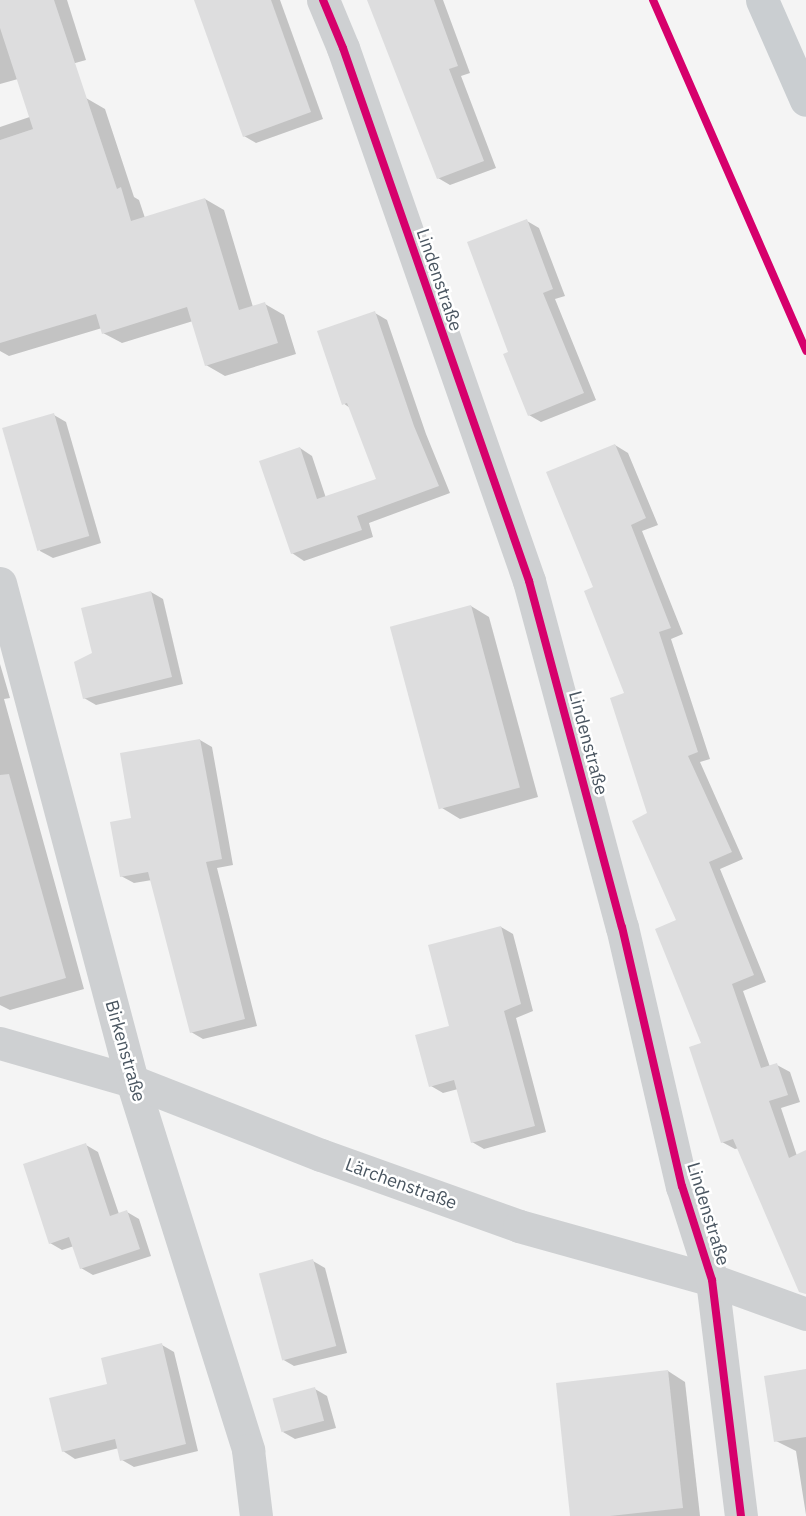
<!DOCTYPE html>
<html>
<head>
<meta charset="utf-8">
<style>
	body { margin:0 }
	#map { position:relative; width:806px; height:1516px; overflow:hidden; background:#f4f4f4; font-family:"IBM Plex Sans",sans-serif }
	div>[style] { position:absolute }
	.shadow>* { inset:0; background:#0003 }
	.building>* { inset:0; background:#ddddde; transform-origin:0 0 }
	.minor>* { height:33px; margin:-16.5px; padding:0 16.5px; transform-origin:16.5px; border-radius:16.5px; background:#ced0d2 }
	.major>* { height:33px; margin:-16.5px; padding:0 16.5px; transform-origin:16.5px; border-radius:16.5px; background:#caced1 }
	.cycleway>* { height:8px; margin:-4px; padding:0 4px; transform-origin:4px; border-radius:4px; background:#d6006c }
	span { translate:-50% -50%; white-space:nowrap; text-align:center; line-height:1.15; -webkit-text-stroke:5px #fff; paint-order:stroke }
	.street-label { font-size:18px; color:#4a5661 }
</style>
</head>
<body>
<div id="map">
	<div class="shadow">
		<i style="clip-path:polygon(0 0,67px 0,86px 60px,0 84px)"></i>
		<i style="clip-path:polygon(195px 0,280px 0,323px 119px,256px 143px,244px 136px)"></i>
		<i style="clip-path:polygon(370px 0,443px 0,470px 73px,461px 76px,496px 168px,450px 185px,438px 178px)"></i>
		<i style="clip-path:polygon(86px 98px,105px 109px,134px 197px,139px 200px,145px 218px,205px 199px,224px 210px,253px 307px,265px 304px,284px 315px,296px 354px,225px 376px,206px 365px,193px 321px,122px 343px,103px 333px,102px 328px,9px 356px,0 351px,0 127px)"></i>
		<i style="clip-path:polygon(527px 221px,539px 228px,565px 296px,555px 299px,596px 400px,541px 422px,529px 415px)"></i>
		<i style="clip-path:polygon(375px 313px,387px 320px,426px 434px,450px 493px,369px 523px,373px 537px,304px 561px,292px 553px,300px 448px,312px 456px,326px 498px,378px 480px,350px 408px,343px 403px)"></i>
		<i style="clip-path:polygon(54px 415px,66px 422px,101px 543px,53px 558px,40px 551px)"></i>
		<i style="clip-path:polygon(615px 445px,628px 453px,658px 525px,642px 531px,683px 634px,671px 639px,710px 759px,700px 762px,743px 859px,720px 869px,766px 982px,743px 991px,770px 1067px,777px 1065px,790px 1072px,800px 1102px,781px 1108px,797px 1156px,806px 1152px,806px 1265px,739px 1148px,735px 1149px,722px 1142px,678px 921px,649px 814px,626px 694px,595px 588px)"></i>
		<i style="clip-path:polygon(151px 592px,163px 599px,183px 684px,96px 705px,84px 698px,94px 654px)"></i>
		<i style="clip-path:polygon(471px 606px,489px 617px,538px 797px,460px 819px,442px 808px)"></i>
		<i style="clip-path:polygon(0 664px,10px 698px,4px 699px,84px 989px,10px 1010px,0 1005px)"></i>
		<i style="clip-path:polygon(200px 740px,212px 747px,233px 865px,217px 868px,257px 1026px,203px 1039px,191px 1032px,152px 880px,134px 883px,121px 876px,133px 819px)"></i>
		<i style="clip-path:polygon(501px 927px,513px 934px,533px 1011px,516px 1018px,546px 1132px,484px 1149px,472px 1142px,458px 1089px,443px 1093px,431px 1086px,451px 1027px)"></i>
		<i style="clip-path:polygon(86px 1145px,98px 1152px,119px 1214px,127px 1212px,139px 1219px,151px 1256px,93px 1275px,81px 1268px,74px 1246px,62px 1250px,50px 1243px)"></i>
		<i style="clip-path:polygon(313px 1261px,325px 1268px,347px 1353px,294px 1366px,282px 1359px)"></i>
		<i style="clip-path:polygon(162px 1345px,174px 1352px,198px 1451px,134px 1467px,122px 1460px,119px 1448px,75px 1459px,63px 1451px,109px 1385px)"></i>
		<i style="clip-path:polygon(668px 1371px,685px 1382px,700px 1516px,572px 1516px)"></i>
		<i style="clip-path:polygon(806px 1371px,806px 1515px,796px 1451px,776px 1441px)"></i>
		<i style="clip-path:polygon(315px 1389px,327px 1396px,336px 1428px,295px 1439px,283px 1432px)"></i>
	</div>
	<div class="building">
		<i style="clip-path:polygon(0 0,54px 0,117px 189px,121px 187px,131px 221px,205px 198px,239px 310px,265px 302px,278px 343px,205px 366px,187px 307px,102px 334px,96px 314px,0 343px,0 140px,33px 129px,0 28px)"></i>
		<i style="clip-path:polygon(194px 0,271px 0,311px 112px,243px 137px)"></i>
		<i style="clip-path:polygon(367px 0,434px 0,458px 66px,449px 69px,484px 161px,437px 179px)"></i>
		<i style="clip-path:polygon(527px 219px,553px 289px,543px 293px,584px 393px,528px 416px,503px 354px,508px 352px,467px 242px)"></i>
		<i style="clip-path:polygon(375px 311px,414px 426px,439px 486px,357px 516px,362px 530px,291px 554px,259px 461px,300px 447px,317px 499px,376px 479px,347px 403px,342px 405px,317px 331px)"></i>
		<i style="left:54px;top:413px;width:128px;height:54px;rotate:74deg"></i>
		<i style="clip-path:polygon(615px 444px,646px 518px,631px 525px,671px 628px,659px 632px,698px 752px,688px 756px,732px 852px,709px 862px,754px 975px,732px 984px,761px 1068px,777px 1063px,788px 1095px,769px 1101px,789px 1158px,806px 1150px,806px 1294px,799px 1292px,733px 1139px,721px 1143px,689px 1047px,701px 1043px,655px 929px,676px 920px,632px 821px,647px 813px,610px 698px,624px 693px,584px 591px,593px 587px,546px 472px)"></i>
		<i style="clip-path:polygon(151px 591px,172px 677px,83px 699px,74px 662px,92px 653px,81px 608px)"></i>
		<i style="left:471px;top:605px;width:189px;height:84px;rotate:75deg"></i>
		<i style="clip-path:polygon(200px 739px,222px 859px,206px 862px,245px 1019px,190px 1033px,148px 872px,120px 877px,110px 822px,131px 818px,120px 753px)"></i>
		<i style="clip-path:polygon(9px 774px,66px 978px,0 997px,0 775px)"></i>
		<i style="clip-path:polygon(501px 926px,521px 1004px,504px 1011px,535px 1126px,471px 1143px,454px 1080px,429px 1087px,415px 1035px,449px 1026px,428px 945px)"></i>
		<i style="clip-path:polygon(86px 1143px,110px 1216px,127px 1210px,140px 1249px,80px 1269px,69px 1237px,49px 1244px,23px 1164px)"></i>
		<i style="left:313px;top:1259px;width:90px;height:56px;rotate:75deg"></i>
		<i style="clip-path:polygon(162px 1343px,186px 1444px,120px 1461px,115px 1439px,62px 1452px,49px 1398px,107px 1384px,101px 1358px)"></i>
		<i style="clip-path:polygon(806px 1369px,806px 1437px,774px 1442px,764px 1376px)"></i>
		<i style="clip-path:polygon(668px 1370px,683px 1508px,610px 1516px,570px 1516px,556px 1383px)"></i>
		<i style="left:315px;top:1387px;width:35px;height:44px;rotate:75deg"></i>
	</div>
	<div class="minor">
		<i style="left:323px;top:0;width:52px;rotate:67.4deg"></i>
		<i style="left:343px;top:48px;width:565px;rotate:70.76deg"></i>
		<i style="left:529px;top:581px;width:358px;rotate:75deg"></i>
		<i style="left:622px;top:927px;width:266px;rotate:77deg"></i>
		<i style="left:682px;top:1186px;width:99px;rotate:72.3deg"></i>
		<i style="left:712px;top:1280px;width:238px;rotate:83deg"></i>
		<i style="left:0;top:583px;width:515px;rotate:75.15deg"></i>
		<i style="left:132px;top:1081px;width:387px;rotate:72.5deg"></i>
		<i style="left:248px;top:1450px;width:66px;rotate:83.1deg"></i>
		<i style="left:0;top:1043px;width:137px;rotate:16.1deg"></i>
		<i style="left:132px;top:1081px;width:203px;rotate:21.4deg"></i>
		<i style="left:321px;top:1155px;width:210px;rotate:19.7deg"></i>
		<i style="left:519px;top:1226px;width:200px;rotate:15.6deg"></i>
		<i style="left:712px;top:1280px;width:100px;rotate:19.9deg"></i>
	</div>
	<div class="major">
		<i style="left:762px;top:0;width:109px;rotate:66.3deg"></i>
	</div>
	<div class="cycleway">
		<i style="left:323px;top:0;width:52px;rotate:67.4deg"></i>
		<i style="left:343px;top:48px;width:565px;rotate:70.76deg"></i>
		<i style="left:529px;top:581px;width:358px;rotate:75deg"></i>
		<i style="left:622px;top:927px;width:266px;rotate:77deg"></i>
		<i style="left:682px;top:1186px;width:99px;rotate:72.3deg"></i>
		<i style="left:712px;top:1280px;width:238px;rotate:83deg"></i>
		<i style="left:653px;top:0;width:383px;rotate:66.4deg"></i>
	</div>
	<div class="street-label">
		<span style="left:439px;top:280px;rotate:71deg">Lindenstraße</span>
		<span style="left:588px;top:743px;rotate:75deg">Lindenstraße</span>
		<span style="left:125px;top:1051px;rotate:74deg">Birkenstraße</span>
		<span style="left:401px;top:1184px;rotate:20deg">Lärchenstraße</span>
		<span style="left:708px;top:1214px;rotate:73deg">Lindenstraße</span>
	</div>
</div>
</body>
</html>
